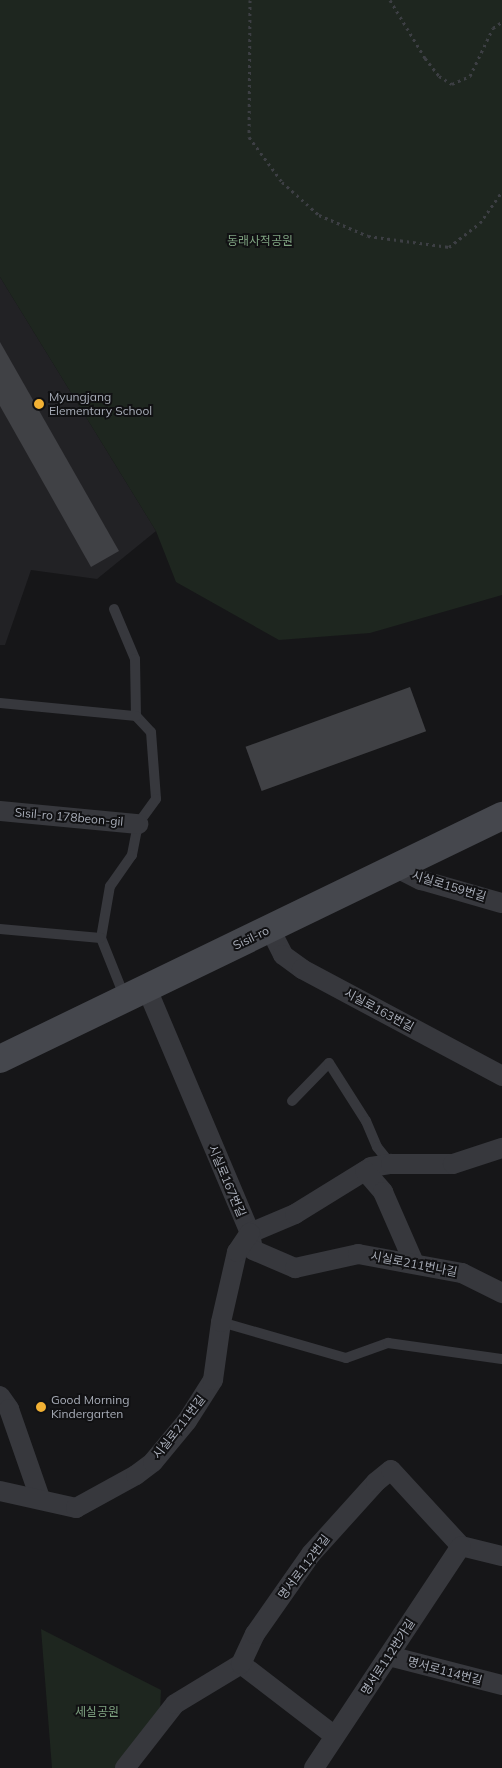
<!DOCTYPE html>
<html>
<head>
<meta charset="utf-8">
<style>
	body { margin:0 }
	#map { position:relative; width:502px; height:1768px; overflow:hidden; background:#161618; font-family:Mulish,"Noto Sans KR",sans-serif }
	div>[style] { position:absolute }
	.built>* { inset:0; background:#222225 }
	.green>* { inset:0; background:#1e261f }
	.building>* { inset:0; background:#404145; transform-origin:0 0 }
	.path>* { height:3px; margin-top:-1.5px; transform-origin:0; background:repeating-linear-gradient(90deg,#3d3f44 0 2.5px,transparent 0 6.5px) }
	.service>* { height:10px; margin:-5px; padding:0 5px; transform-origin:5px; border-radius:5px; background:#37383d }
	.minor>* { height:20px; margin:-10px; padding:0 10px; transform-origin:10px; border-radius:10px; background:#37383d }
	.secondary>* { height:28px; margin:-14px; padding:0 14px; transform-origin:14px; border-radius:14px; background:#45474d }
	.dots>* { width:14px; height:14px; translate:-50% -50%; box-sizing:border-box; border:2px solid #111113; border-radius:50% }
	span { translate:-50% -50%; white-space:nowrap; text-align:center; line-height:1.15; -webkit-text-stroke:4px #111113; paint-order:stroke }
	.park-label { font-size:12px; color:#7fa381 }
	.poi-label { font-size:12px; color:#a8adb8 }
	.left { translate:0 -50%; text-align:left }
	.street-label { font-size:12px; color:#a8adb8 }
</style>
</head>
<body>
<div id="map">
	<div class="built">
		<i style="clip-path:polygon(0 277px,156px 531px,97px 579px,31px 570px,5px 645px,0 645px)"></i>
	</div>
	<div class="green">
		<i style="clip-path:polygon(0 0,502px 0,502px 595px,370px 633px,279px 640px,176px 582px,156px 531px,0 277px)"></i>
		<i style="clip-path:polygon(41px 1629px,161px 1690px,160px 1712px,116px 1768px,52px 1768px)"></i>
	</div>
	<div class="building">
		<i style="clip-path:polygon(0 342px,119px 551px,91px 567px,0 406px)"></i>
		<i style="left:410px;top:687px;width:47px;height:175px;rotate:70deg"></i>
	</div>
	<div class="path">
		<i style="left:250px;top:0;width:137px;rotate:90.4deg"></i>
		<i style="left:249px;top:137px;width:56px;rotate:53.7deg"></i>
		<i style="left:282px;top:182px;width:50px;rotate:41.7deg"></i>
		<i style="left:319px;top:215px;width:53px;rotate:23.2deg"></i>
		<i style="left:368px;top:236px;width:82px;rotate:7.7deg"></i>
		<i style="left:449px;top:247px;width:39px;rotate:-38deg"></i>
		<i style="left:480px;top:223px;width:38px;rotate:-55deg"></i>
		<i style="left:390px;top:0;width:68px;rotate:58.9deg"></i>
		<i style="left:425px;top:58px;width:23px;rotate:52deg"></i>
		<i style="left:439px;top:76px;width:15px;rotate:32deg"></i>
		<i style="left:452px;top:84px;width:20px;rotate:-24deg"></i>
		<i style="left:470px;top:76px;width:53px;rotate:-64.4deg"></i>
		<i style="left:493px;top:28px;width:11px;rotate:-34deg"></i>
	</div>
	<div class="service">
		<i style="left:114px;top:609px;width:54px;rotate:67.2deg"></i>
		<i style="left:135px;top:659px;width:57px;rotate:89deg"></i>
		<i style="left:136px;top:716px;width:22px;rotate:47deg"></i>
		<i style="left:151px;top:732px;width:67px;rotate:85.7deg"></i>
		<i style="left:156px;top:799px;width:31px;rotate:126deg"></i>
		<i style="left:138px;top:824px;width:32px;rotate:101deg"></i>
		<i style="left:132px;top:855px;width:38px;rotate:125deg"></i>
		<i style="left:110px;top:886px;width:53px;rotate:99.8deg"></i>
		<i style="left:101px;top:938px;width:65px;rotate:68.2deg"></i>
		<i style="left:0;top:703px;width:137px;rotate:5.5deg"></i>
		<i style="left:0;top:929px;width:101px;rotate:5.1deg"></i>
		<i style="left:292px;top:1101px;width:53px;rotate:-45.8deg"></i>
		<i style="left:329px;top:1063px;width:69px;rotate:57.5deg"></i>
		<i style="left:366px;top:1121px;width:28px;rotate:67deg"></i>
		<i style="left:377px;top:1147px;width:22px;rotate:51deg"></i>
		<i style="left:221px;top:1322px;width:130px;rotate:16.1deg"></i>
		<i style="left:346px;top:1358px;width:45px;rotate:-19.7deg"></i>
		<i style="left:388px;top:1343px;width:115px;rotate:8deg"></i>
	</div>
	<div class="minor">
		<i style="left:0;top:811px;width:139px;rotate:5.4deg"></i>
		<i style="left:397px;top:868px;width:27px;rotate:27deg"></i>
		<i style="left:421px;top:880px;width:84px;rotate:15.9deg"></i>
		<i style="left:270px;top:929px;width:29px;rotate:63deg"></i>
		<i style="left:283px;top:955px;width:24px;rotate:36deg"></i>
		<i style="left:302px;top:969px;width:227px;rotate:28.1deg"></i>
		<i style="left:147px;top:989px;width:265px;rotate:67.1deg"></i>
		<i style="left:250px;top:1233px;width:49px;rotate:-22.9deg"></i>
		<i style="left:295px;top:1214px;width:89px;rotate:-31.7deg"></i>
		<i style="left:371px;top:1167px;width:20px;rotate:-9deg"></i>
		<i style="left:391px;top:1164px;width:62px"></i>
		<i style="left:453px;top:1164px;width:52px;rotate:-18.1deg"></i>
		<i style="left:365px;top:1171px;width:28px;rotate:49deg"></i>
		<i style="left:383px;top:1192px;width:77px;rotate:66.4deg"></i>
		<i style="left:250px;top:1233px;width:17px;rotate:80deg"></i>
		<i style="left:253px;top:1250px;width:46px;rotate:23.2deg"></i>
		<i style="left:295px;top:1268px;width:65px;rotate:-12.5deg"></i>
		<i style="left:358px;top:1254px;width:106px;rotate:10.4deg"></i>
		<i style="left:462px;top:1273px;width:45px;rotate:26.6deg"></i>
		<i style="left:0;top:1396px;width:16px;rotate:55deg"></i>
		<i style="left:9px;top:1409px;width:94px;rotate:70.8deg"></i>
		<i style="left:0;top:1491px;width:78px;rotate:12.6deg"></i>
		<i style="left:76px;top:1508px;width:68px;rotate:-28.8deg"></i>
		<i style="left:136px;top:1475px;width:21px;rotate:-37deg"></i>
		<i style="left:153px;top:1462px;width:53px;rotate:-50.3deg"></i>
		<i style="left:187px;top:1421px;width:49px;rotate:-57.6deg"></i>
		<i style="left:213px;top:1380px;width:59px;rotate:-82.1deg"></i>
		<i style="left:221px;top:1322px;width:72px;rotate:-77.1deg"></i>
		<i style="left:237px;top:1252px;width:23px;rotate:-56deg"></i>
		<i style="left:389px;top:1656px;width:117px;rotate:14.4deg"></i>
		<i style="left:241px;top:1664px;width:118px;rotate:37.5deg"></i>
		<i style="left:125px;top:1768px;width:81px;rotate:-52deg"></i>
		<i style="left:175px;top:1704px;width:77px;rotate:-31.2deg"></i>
		<i style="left:241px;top:1664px;width:33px;rotate:-65deg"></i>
		<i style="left:255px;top:1634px;width:98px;rotate:-55deg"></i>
		<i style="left:311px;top:1554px;width:97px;rotate:-47.9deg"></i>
		<i style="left:376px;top:1482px;width:19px;rotate:-39deg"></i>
		<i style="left:391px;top:1470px;width:103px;rotate:47.4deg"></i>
		<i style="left:461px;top:1546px;width:42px;rotate:13.7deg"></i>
		<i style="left:314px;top:1768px;width:266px;rotate:-56.5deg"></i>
	</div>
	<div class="secondary">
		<i style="left:0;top:1059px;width:558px;rotate:-25.83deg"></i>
	</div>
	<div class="dots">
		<i style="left:39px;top:404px;background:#f2b134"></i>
		<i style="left:41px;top:1407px;background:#f2b134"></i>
	</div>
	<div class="park-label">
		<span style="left:260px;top:241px">동래사적공원</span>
		<span style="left:97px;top:1712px">세실공원</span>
	</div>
	<div class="poi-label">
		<span class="left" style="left:49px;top:404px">Myungjang<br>Elementary School</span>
		<span class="left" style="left:51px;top:1407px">Good Morning<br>Kindergarten</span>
	</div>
	<div class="street-label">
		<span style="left:69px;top:817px;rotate:5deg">Sisil-ro 178beon-gil</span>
		<span style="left:449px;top:886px;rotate:17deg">시실로159번길</span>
		<span style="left:251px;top:938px;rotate:-26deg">Sisil-ro</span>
		<span style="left:379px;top:1010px;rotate:28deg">시실로163번길</span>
		<span style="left:227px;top:1181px;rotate:67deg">시실로167번길</span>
		<span style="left:414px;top:1264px;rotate:11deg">시실로211번나길</span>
		<span style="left:179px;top:1427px;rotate:-52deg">시실로211번길</span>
		<span style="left:304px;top:1567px;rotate:-53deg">명서로112번길</span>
		<span style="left:388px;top:1657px;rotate:-57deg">명서로112번가길</span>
		<span style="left:445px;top:1671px;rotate:15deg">명서로114번길</span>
	</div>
</div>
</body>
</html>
